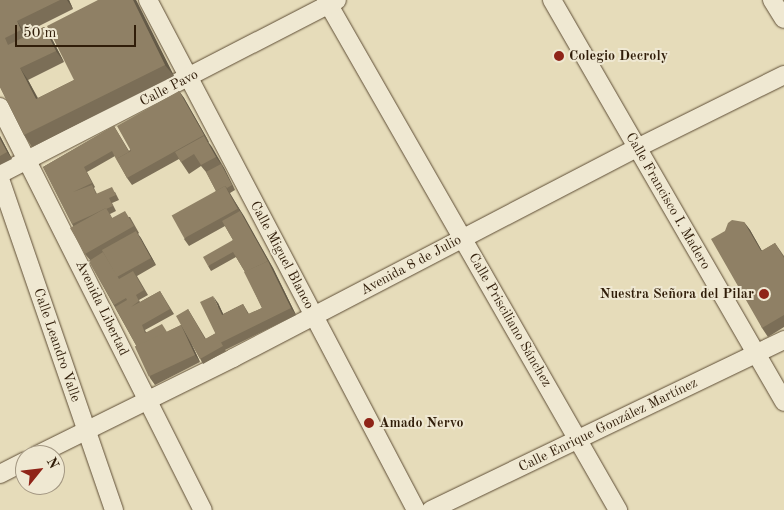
<!DOCTYPE html>
<html>
<head>
<meta charset="utf-8">
<style>
	body { margin:0 }
	#map { position:relative; width:784px; height:510px; overflow:hidden; background:#e6dcba; font-family:"Old Standard TT",serif }
	div>[style] { position:absolute }
	.roads { filter:drop-shadow(0 0 1px #5e4d35) drop-shadow(0 0 1px #5e4d35) }
	.minor>* { height:18px; margin:-9px; padding:0 9px; transform-origin:9px; border-radius:9px; background:#efe8d2 }
	.wall>* { inset:0; background:#7b6e57 }
	.shaded-wall>* { inset:0; background:#645a47 }
	.building>* { inset:0; background:#8f8065; transform-origin:0 0 }
	.dots>* { width:14px; height:14px; translate:-50% -50%; box-sizing:border-box; border:2px solid #efe8d2; border-radius:50% }
	span { translate:-50% -50%; white-space:nowrap; text-align:center; line-height:1.15; -webkit-text-stroke:4px #efe8d2; paint-order:stroke }
	.poi-label { font-size:14px; color:#301d09; font-weight:700 }
	.left { translate:0 -50%; text-align:left }
	.right { translate:-100% -50%; text-align:right }
	.street-label { font-size:14px; color:#301d09 }
	.north { position:absolute; left:15px; top:445px; width:50px; height:50px; box-sizing:border-box; background:#efe8d2; border:1px solid #a39782; border-radius:50%; rotate:61deg; font-size:14px; font-weight:700; line-height:20px; text-align:center; color:#301d09 }
	.north::after { content:''; display:block; margin:auto; width:18px; height:22px; background:#8f2418; clip-path:polygon(50% 0,100% 100%,50% 72%,0 100%) }
	.scale { position:absolute; left:15px; top:25px; width:121px; height:22px; box-sizing:border-box; border:2px solid #301d09; border-top:0; padding-left:6px; font-size:15px; line-height:18px; white-space:nowrap; color:#301d09; -webkit-text-stroke:4px #efe8d2; paint-order:stroke }
</style>
</head>
<body>
<div id="map">
	<div class="roads">
		<div class="minor">
			<i style="left:148px;top:0;width:576px;rotate:62.28deg"></i>
			<i style="left:326px;top:0;width:588px;rotate:60.21deg"></i>
			<i style="left:552px;top:0;width:464px;rotate:60deg"></i>
			<i style="left:772px;top:0;width:22px;rotate:58deg"></i>
			<i style="left:0;top:107px;width:451px;rotate:63.3deg"></i>
			<i style="left:0;top:174px;width:379px;rotate:-27.3deg"></i>
			<i style="left:0;top:179px;width:350px;rotate:71deg"></i>
			<i style="left:37px;top:455px;width:219px;rotate:-26.3deg"></i>
			<i style="left:233px;top:358px;width:455px;rotate:-27.5deg"></i>
			<i style="left:637px;top:148px;width:164px;rotate:-26.4deg"></i>
			<i style="left:0;top:474px;width:28px;rotate:-27deg"></i>
			<i style="left:431px;top:510px;width:392px;rotate:-25.7deg"></i>
		</div>
	</div>
	<div class="wall">
		<i style="clip-path:polygon(0 0,69px 0,73px 9px,25px 33px,26px 36px,44px 27px,52px 39px,64px 62px,28px 80px,38px 98px,74px 80px,98px 0,136px 0,174px 76px,32px 147px,24px 135px,0 87px)"></i>
		<i style="clip-path:polygon(evenodd,179px 91px,184px 98px,209px 142px,208px 142px,224px 168px,235px 190px,230px 193px,273px 268px,296px 315px,225px 350px,226px 351px,203px 364px,191px 342px,200px 362px,155px 385px,150px 378px,137px 347px,89px 261px,90px 260px,85px 254px,73px 226px,43px 167px,114px 126px,129px 151px,179px 91px,115px 156px,127px 178px,132px 185px,179px 159px,189px 174px,201px 166px,206px 172px,216px 191px,184px 239px,189px 246px,225px 226px,233px 240px,208px 266px,211px 271px,236px 257px,245px 272px,262px 308px,249px 314px,243px 304px,223px 314px,218px 303px,216px 333px,206px 339px,188px 309px,181px 325px,167px 332px,146px 332px,145px 330px,174px 314px,160px 291px,140px 302px,139px 300px,148px 295px,137px 276px,156px 265px,138px 234px,139px 233px,130px 217px,112px 218px,110px 214px,116px 211px,112px 203px,119px 200px,115px 192px,97px 194px,94px 188px,95px 187px,87px 172px,115px 156px)"></i>
		<i style="clip-path:polygon(0 136px,12px 159px,0 165px)"></i>
		<i style="clip-path:polygon(744px 222px,750px 230px,762px 251px,775px 243px,784px 256px,784px 327px,768px 337px,762px 328px,725px 231px)"></i>
	</div>
	<div class="shaded-wall">
		<i style="clip-path:polygon(67px 0,69px 0,73px 9px)"></i>
		<i style="clip-path:polygon(133px 0,136px 0,174px 76px,165px 65px)"></i>
		<i style="clip-path:polygon(17px 21px,25px 33px,29px 42px,21px 30px)"></i>
		<i style="clip-path:polygon(44px 27px,52px 39px,64px 62px,56px 51px)"></i>
		<i style="clip-path:polygon(20px 68px,28px 80px,44px 111px,36px 99px)"></i>
		<i style="clip-path:polygon(179px 91px,184px 98px,209px 142px,204px 135px)"></i>
		<i style="clip-path:polygon(0 136px,12px 159px,7px 152px,0 139px)"></i>
		<i style="clip-path:polygon(204px 136px,212px 147px,224px 168px,216px 157px)"></i>
		<i style="clip-path:polygon(221px 164px,224px 168px,235px 190px,232px 185px)"></i>
		<i style="clip-path:polygon(225px 186px,244px 216px,273px 268px,296px 315px,291px 308px,241px 213px)"></i>
		<i style="clip-path:polygon(744px 222px,750px 230px,767px 260px,761px 251px)"></i>
		<i style="clip-path:polygon(136px 231px,141px 238px,156px 265px,151px 258px)"></i>
		<i style="clip-path:polygon(213px 296px,218px 303px,227px 322px,222px 315px)"></i>
		<i style="clip-path:polygon(181px 325px,185px 332px,200px 362px,195px 355px)"></i>
	</div>
	<div class="building">
		<i style="clip-path:polygon(0 0,60px 0,17px 21px,21px 30px,5px 38px,8px 45px,44px 27px,56px 51px,20px 68px,36px 99px,74px 80px,47px 26px,98px 0,133px 0,165px 65px,24px 135px,0 87px)"></i>
		<i style="clip-path:polygon(179px 91px,204px 135px,127px 178px,116px 159px,131px 151px,117px 126px)"></i>
		<i style="clip-path:polygon(114px 126px,129px 152px,116px 159px,112px 151px,84px 167px,92px 183px,73px 192px,92px 185px,96px 194px,112px 187px,116px 195px,109px 198px,113px 206px,106px 209px,106px 208px,92px 215px,72px 224px,43px 167px)"></i>
		<i style="clip-path:polygon(204px 136px,216px 157px,201px 165px,194px 154px,181px 162px,175px 152px)"></i>
		<i style="clip-path:polygon(0 139px,7px 152px,0 156px)"></i>
		<i style="clip-path:polygon(221px 164px,232px 185px,227px 188px,225px 186px,216px 191px,206px 172px)"></i>
		<i style="left:225px;top:186px;width:26px;height:61px;rotate:61deg"></i>
		<i style="clip-path:polygon(106px 208px,112px 218px,125px 211px,134px 226px,85px 254px,70px 228px)"></i>
		<i style="clip-path:polygon(240px 211px,269px 263px,268px 261px,245px 272px,233px 252px,208px 266px,203px 257px,233px 240px,222px 221px)"></i>
		<i style="clip-path:polygon(732px 220px,744px 222px,761px 251px,775px 243px,784px 258px,784px 315px,762px 328px,711px 239px,725px 231px,728px 223px)"></i>
		<i style="left:136px;top:231px;width:31px;height:39px;rotate:61deg"></i>
		<i style="clip-path:polygon(103px 252px,119px 279px,133px 271px,144px 290px,136px 295px,139px 301px,131px 307px,160px 291px,170px 309px,142px 325px,145px 333px,162px 324px,167px 332px,137px 347px,115px 307px,127px 300px,126px 298px,114px 305px,89px 261px)"></i>
		<i style="clip-path:polygon(268px 261px,291px 308px,220px 343px,200px 302px,213px 296px,222px 315px,243px 304px,248px 314px,262px 308px,244px 272px)"></i>
		<i style="clip-path:polygon(188px 309px,205px 339px,216px 333px,223px 346px,200px 359px,176px 316px)"></i>
		<i style="left:181px;top:325px;width:33px;height:51px;rotate:65deg"></i>
	</div>
	<div class="dots">
		<i style="left:559px;top:56px;background:#8f2418"></i>
		<i style="left:764px;top:294px;background:#8f2418"></i>
		<i style="left:369px;top:423px;background:#8f2418"></i>
	</div>
	<div class="poi-label">
		<span class="left" style="left:569px;top:56px">Colegio Decroly</span>
		<span class="right" style="left:754px;top:294px">Nuestra Señora del Pilar</span>
		<span class="left" style="left:379px;top:423px">Amado Nervo</span>
	</div>
	<div class="street-label">
		<span style="left:169px;top:88px;rotate:-27deg">Calle Pavo</span>
		<span style="left:668px;top:201px;rotate:60deg">Calle Francisco I. Madero</span>
		<span style="left:282px;top:255px;rotate:62deg">Calle Miguel Blanco</span>
		<span style="left:411px;top:265px;rotate:-28deg">Avenida 8 de Julio</span>
		<span style="left:102px;top:308px;rotate:64deg">Avenida Libertad</span>
		<span style="left:510px;top:320px;rotate:60deg">Calle Prisciliano Sánchez</span>
		<span style="left:57px;top:345px;rotate:71deg">Calle Leandro Valle</span>
		<span style="left:608px;top:425px;rotate:-26deg">Calle Enrique González Martínez</span>
	</div>
	<div class="north">N</div>
	<div class="scale">50 m</div>
</div>
</body>
</html>
